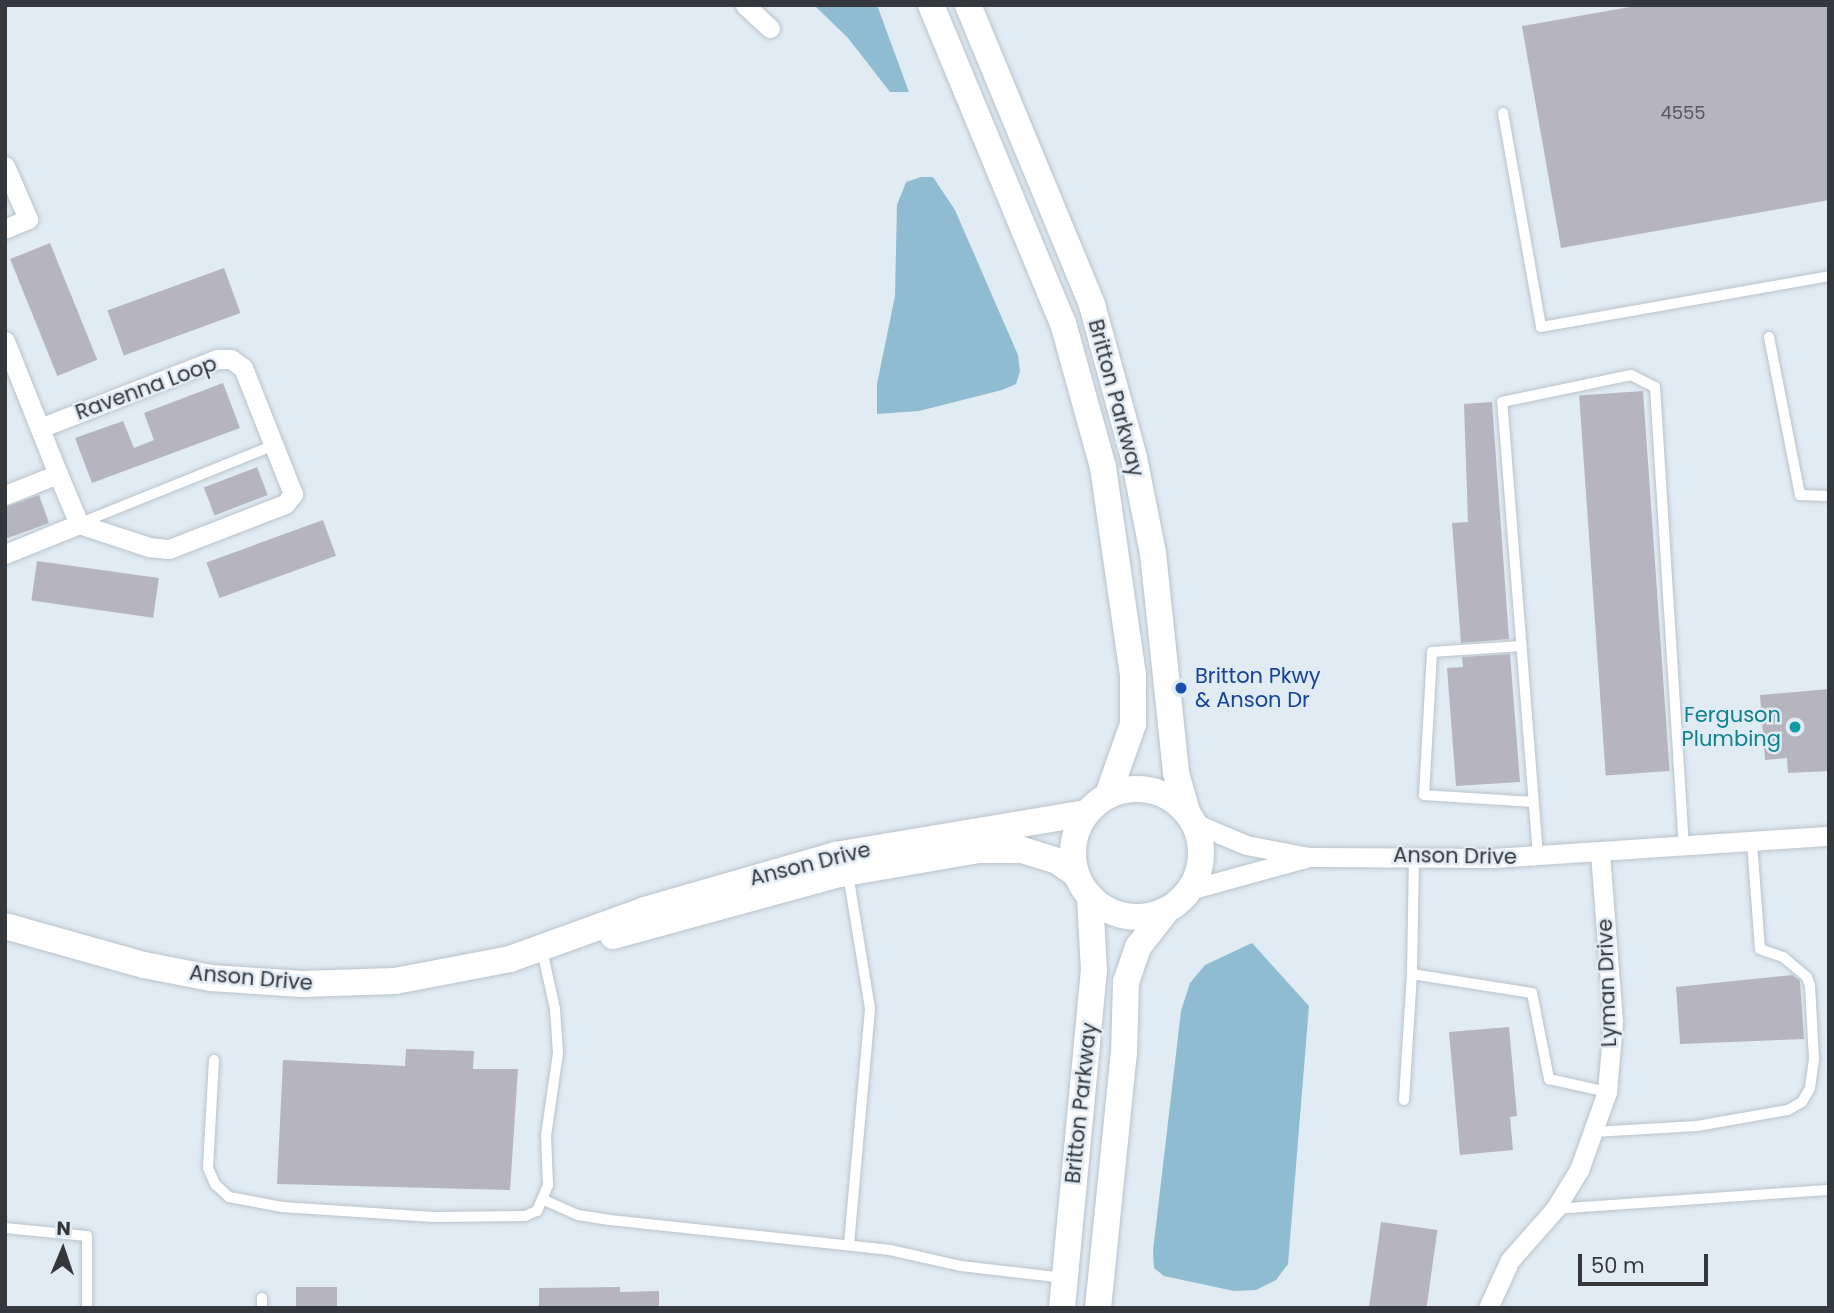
<!DOCTYPE html>
<html>
<head>
<meta charset="utf-8">
<style>
	body { margin:0 }
	#map { position:relative; width:1834px; height:1313px; overflow:hidden; background:#e1ebf4; font-family:Poppins,sans-serif }
	div>[style] { position:absolute }
	.water>* { inset:0; background:#8fbcd0 }
	.building>* { inset:0; background:#b5b4bf; transform-origin:0 0 }
	.roads { filter:drop-shadow(0 0 2px #b9c3cb) drop-shadow(0 0 2px #b9c3cb) }
	.lane>* { height:10px; margin:-5px; padding:0 5px; transform-origin:5px; border-radius:5px; background:#fff }
	.street>* { height:19px; margin:-9.5px; padding:0 9.5px; transform-origin:9.5px; border-radius:9.5px; background:#fff }
	.secondary>* { height:26px; margin:-13px; padding:0 13px; transform-origin:13px; border-radius:13px; background:#fff }
	.secondary>.ring { margin:-13px; padding:0; box-sizing:content-box; background:none; border:26px solid #fff; border-radius:50% }
	.dots>* { width:19px; height:19px; translate:-50% -50%; box-sizing:border-box; border:4px solid #e1ebf4; border-radius:50% }
	span { translate:-50% -50%; white-space:nowrap; text-align:center; line-height:1.15; -webkit-text-stroke:5px #e1ebf4; paint-order:stroke }
	.number-label { font-size:18px; color:#54575d }
	.number-label span { -webkit-text-stroke-width:0 }
	.street-label { font-size:21px; color:#34383c }
	.transit-label { font-size:21px; color:#164399 }
	.left { translate:0 -50%; text-align:left }
	.culture-label { font-size:21px; color:#0d838f }
	.right { translate:-100% -50%; text-align:right }
	.frame { position:absolute; inset:0; border:7px solid #34383c; pointer-events:none }
	.north { position:absolute; left:28px; top:1215px; width:70px; height:70px; -webkit-text-stroke:5px #e1ebf4; paint-order:stroke; rotate:2deg; font-size:19px; font-weight:700; line-height:28px; text-align:center; color:#34383c }
	.north::after { content:''; display:block; margin:auto; width:24px; height:32px; background:#34383c; clip-path:polygon(50% 0,100% 100%,50% 72%,0 100%) }
	.scale { position:absolute; left:1578px; top:1254px; width:130px; height:32px; box-sizing:border-box; border:4px solid #34383c; border-top:0; padding-left:9px; font-size:21px; line-height:24px; white-space:nowrap; color:#34383c; -webkit-text-stroke:5px #e1ebf4; paint-order:stroke }
</style>
</head>
<body>
<div id="map">
	<div class="water">
		<i style="clip-path:polygon(814px 5px,877px 5px,909px 92px,890px 92px,848px 38px)"></i>
		<i style="clip-path:polygon(921px 177px,933px 177px,955px 210px,1018px 355px,1020px 371px,1016px 384px,1002px 390px,919px 411px,877px 414px,877px 384px,895px 296px,897px 205px,906px 182px)"></i>
		<i style="clip-path:polygon(1252px 943px,1309px 1006px,1288px 1264px,1276px 1280px,1256px 1290px,1234px 1291px,1164px 1276px,1154px 1268px,1153px 1251px,1181px 1011px,1190px 983px,1205px 965px)"></i>
	</div>
	<div class="building">
		<i style="clip-path:polygon(1641px 5px,1829px 5px,1829px 200px,1561px 248px,1522px 26px)"></i>
		<i style="left:50px;top:243px;width:126px;height:43px;rotate:68deg"></i>
		<i style="left:224px;top:268px;width:48px;height:124px;rotate:70deg"></i>
		<i style="clip-path:polygon(223px 383px,240px 428px,92px 483px,75px 438px,123px 421px,134px 448px,154px 440px,144px 413px)"></i>
		<i style="left:1643px;top:391px;width:381px;height:64px;rotate:86deg"></i>
		<i style="clip-path:polygon(1492px 402px,1509px 639px,1461px 643px,1452px 523px,1468px 522px,1464px 404px)"></i>
		<i style="left:257px;top:467px;width:30px;height:57px;rotate:69deg"></i>
		<i style="clip-path:polygon(39px 495px,49px 523px,5px 539px,5px 507px)"></i>
		<i style="left:323px;top:520px;width:38px;height:124px;rotate:70deg"></i>
		<i style="left:37px;top:561px;width:123px;height:40px;rotate:8deg"></i>
		<i style="clip-path:polygon(1510px 654px,1520px 782px,1456px 786px,1447px 668px,1463px 667px,1462px 657px)"></i>
		<i style="clip-path:polygon(1829px 689px,1829px 771px,1788px 773px,1787px 758px,1765px 760px,1760px 695px)"></i>
		<i style="clip-path:polygon(1793px 975px,1800px 981px,1804px 1039px,1680px 1044px,1676px 987px)"></i>
		<i style="clip-path:polygon(1509px 1027px,1517px 1116px,1510px 1117px,1513px 1150px,1460px 1155px,1449px 1032px)"></i>
		<i style="clip-path:polygon(406px 1049px,474px 1051px,473px 1069px,518px 1069px,510px 1190px,277px 1184px,283px 1060px,405px 1066px)"></i>
		<i style="left:1381px;top:1222px;width:57px;height:87px;rotate:8deg"></i>
		<i style="left:296px;top:1287px;width:41px;height:21px"></i>
		<i style="clip-path:polygon(620px 1287px,620px 1292px,659px 1291px,659px 1308px,539px 1308px,539px 1288px)"></i>
	</div>
	<div class="roads">
		<div class="lane">
			<i style="left:1503px;top:113px;width:217px;rotate:79.9deg"></i>
			<i style="left:1541px;top:327px;width:292px;rotate:-10deg"></i>
			<i style="left:1769px;top:337px;width:161px;rotate:78.9deg"></i>
			<i style="left:1800px;top:495px;width:29px;rotate:2deg"></i>
			<i style="left:83px;top:522px;width:207px;rotate:-21.9deg"></i>
			<i style="left:1520px;top:646px;width:88px;rotate:176.1deg"></i>
			<i style="left:1432px;top:652px;width:143px;rotate:93.2deg"></i>
			<i style="left:1424px;top:795px;width:109px;rotate:3.7deg"></i>
			<i style="left:1538px;top:856px;width:455px;rotate:-94.5deg"></i>
			<i style="left:1502px;top:402px;width:132px;rotate:-11.8deg"></i>
			<i style="left:1631px;top:375px;width:27px;rotate:27deg"></i>
			<i style="left:1655px;top:387px;width:461px;rotate:86.4deg"></i>
			<i style="left:1414px;top:857px;width:117px;rotate:91deg"></i>
			<i style="left:1412px;top:974px;width:121px;rotate:9deg"></i>
			<i style="left:1532px;top:993px;width:88px;rotate:78.8deg"></i>
			<i style="left:1549px;top:1079px;width:59px;rotate:12.6deg"></i>
			<i style="left:848px;top:874px;width:137px;rotate:80.7deg"></i>
			<i style="left:870px;top:1009px;width:237px;rotate:95.1deg"></i>
			<i style="left:214px;top:1060px;width:108px;rotate:93.2deg"></i>
			<i style="left:208px;top:1168px;width:17px;rotate:66deg"></i>
			<i style="left:215px;top:1184px;width:19px;rotate:43deg"></i>
			<i style="left:229px;top:1197px;width:54px;rotate:10.7deg"></i>
			<i style="left:282px;top:1207px;width:152px;rotate:3.8deg"></i>
			<i style="left:434px;top:1217px;width:91px;rotate:-0.6deg"></i>
			<i style="left:525px;top:1216px;width:13px;rotate:-23deg"></i>
			<i style="left:537px;top:1211px;width:28px;rotate:-67deg"></i>
			<i style="left:548px;top:1185px;width:49px;rotate:-92.3deg"></i>
			<i style="left:546px;top:1136px;width:84px;rotate:-81.8deg"></i>
			<i style="left:558px;top:1053px;width:44px;rotate:-93.9deg"></i>
			<i style="left:555px;top:1009px;width:60px;rotate:-102.4deg"></i>
			<i style="left:1404px;top:1100px;width:126px;rotate:-86.4deg"></i>
			<i style="left:1594px;top:1132px;width:103px;rotate:-3.3deg"></i>
			<i style="left:1697px;top:1126px;width:92px;rotate:-10deg"></i>
			<i style="left:1788px;top:1110px;width:16px;rotate:-30deg"></i>
			<i style="left:1802px;top:1102px;width:16px;rotate:-60deg"></i>
			<i style="left:1810px;top:1088px;width:29px;rotate:-82deg"></i>
			<i style="left:1814px;top:1059px;width:73px;rotate:-93.1deg"></i>
			<i style="left:1810px;top:986px;width:9px;rotate:-108deg"></i>
			<i style="left:1807px;top:977px;width:31px;rotate:-140deg"></i>
			<i style="left:1783px;top:957px;width:24px;rotate:-161deg"></i>
			<i style="left:1760px;top:949px;width:107px;rotate:-94.3deg"></i>
			<i style="left:544px;top:1200px;width:37px;rotate:24deg"></i>
			<i style="left:578px;top:1215px;width:32px;rotate:9deg"></i>
			<i style="left:610px;top:1220px;width:282px;rotate:6.1deg"></i>
			<i style="left:890px;top:1250px;width:73px;rotate:12.7deg"></i>
			<i style="left:961px;top:1266px;width:104px;rotate:6.6deg"></i>
			<i style="left:1555px;top:1209px;width:275px;rotate:-4deg"></i>
			<i style="left:5px;top:1228px;width:82px;rotate:5.6deg"></i>
			<i style="left:87px;top:1236px;width:72px;rotate:90deg"></i>
			<i style="left:262px;top:1298px;width:10px;rotate:90deg"></i>
		</div>
		<div class="street">
			<i style="left:745px;top:5px;width:34px;rotate:43deg"></i>
			<i style="left:5px;top:166px;width:58px;rotate:66.5deg"></i>
			<i style="left:28px;top:219px;width:25px;rotate:157deg"></i>
			<i style="left:5px;top:341px;width:143px;rotate:68.3deg"></i>
			<i style="left:58px;top:474px;width:54px;rotate:67.2deg"></i>
			<i style="left:79px;top:524px;width:74px;rotate:18.2deg"></i>
			<i style="left:149px;top:547px;width:20px;rotate:6deg"></i>
			<i style="left:169px;top:549px;width:124px;rotate:-21.2deg"></i>
			<i style="left:285px;top:504px;width:13px;rotate:-51deg"></i>
			<i style="left:293px;top:494px;width:136px;rotate:-111.6deg"></i>
			<i style="left:243px;top:368px;width:15px;rotate:-143deg"></i>
			<i style="left:231px;top:359px;width:14px;rotate:180deg"></i>
			<i style="left:217px;top:359px;width:190px;rotate:158.7deg"></i>
			<i style="left:5px;top:495px;width:57px;rotate:-21.6deg"></i>
			<i style="left:5px;top:554px;width:80px;rotate:-22.1deg"></i>
			<i style="left:1194px;top:823px;width:56px;rotate:22.9deg"></i>
			<i style="left:1246px;top:845px;width:64px;rotate:10.8deg"></i>
			<i style="left:1309px;top:857px;width:185px;rotate:0.3deg"></i>
			<i style="left:1494px;top:858px;width:336px;rotate:-3.8deg"></i>
			<i style="left:1189px;top:890px;width:124px;rotate:-15.4deg"></i>
			<i style="left:1488px;top:1308px;width:53px;rotate:-65.4deg"></i>
			<i style="left:1510px;top:1260px;width:68px;rotate:-48.6deg"></i>
			<i style="left:1555px;top:1209px;width:46px;rotate:-58.4deg"></i>
			<i style="left:1579px;top:1170px;width:83px;rotate:-70.3deg"></i>
			<i style="left:1607px;top:1092px;width:70px;rotate:-85.1deg"></i>
			<i style="left:1613px;top:1022px;width:169px;rotate:-94.4deg"></i>
		</div>
		<div class="secondary">
			<i style="left:931px;top:5px;width:344px;rotate:67.5deg"></i>
			<i style="left:1063px;top:323px;width:149px;rotate:74.5deg"></i>
			<i style="left:1103px;top:467px;width:210px;rotate:81.8deg"></i>
			<i style="left:1133px;top:675px;width:49px;rotate:90deg"></i>
			<i style="left:1133px;top:724px;width:75px;rotate:109.4deg"></i>
			<i style="left:968px;top:5px;width:325px;rotate:67.5deg"></i>
			<i style="left:1092px;top:305px;width:159px;rotate:74.6deg"></i>
			<i style="left:1134px;top:458px;width:97px;rotate:78.7deg"></i>
			<i style="left:1153px;top:553px;width:221px;rotate:84deg"></i>
			<i style="left:1176px;top:773px;width:41px;rotate:74.2deg"></i>
			<i class="ring" style="left:1073px;top:789px;width:102px;height:102px"></i>
			<i style="left:5px;top:926px;width:144px;rotate:15.7deg"></i>
			<i style="left:144px;top:965px;width:68px;rotate:11deg"></i>
			<i style="left:211px;top:978px;width:91px;rotate:3.8deg"></i>
			<i style="left:302px;top:984px;width:93px;rotate:-1.8deg"></i>
			<i style="left:395px;top:981px;width:117px;rotate:-10.8deg"></i>
			<i style="left:510px;top:959px;width:144px;rotate:-19.9deg"></i>
			<i style="left:645px;top:910px;width:199px;rotate:-16.1deg"></i>
			<i style="left:836px;top:855px;width:254px;rotate:-9.5deg"></i>
			<i style="left:613px;top:936px;width:235px;rotate:-15.3deg"></i>
			<i style="left:840px;top:874px;width:141px;rotate:-9.8deg"></i>
			<i style="left:979px;top:850px;width:43px"></i>
			<i style="left:1022px;top:850px;width:37px;rotate:17deg"></i>
			<i style="left:1057px;top:861px;width:23px;rotate:34deg"></i>
			<i style="left:1062px;top:1308px;width:339px;rotate:-84.6deg"></i>
			<i style="left:1094px;top:971px;width:73px;rotate:-93.1deg"></i>
			<i style="left:1098px;top:1308px;width:256px;rotate:-84.2deg"></i>
			<i style="left:1124px;top:1053px;width:71px;rotate:-88.4deg"></i>
			<i style="left:1126px;top:982px;width:37px;rotate:-71deg"></i>
			<i style="left:1138px;top:947px;width:47px;rotate:-51.9deg"></i>
		</div>
	</div>
	<div class="dots">
		<i style="left:1181px;top:688px;background:#1a4fb4"></i>
		<i style="left:1795px;top:727px;background:#0f9aa8"></i>
	</div>
	<div class="number-label">
		<span style="left:1683px;top:113px">4555</span>
	</div>
	<div class="street-label">
		<span style="left:146px;top:388px;rotate:-20deg">Ravenna Loop</span>
		<span style="left:1116px;top:398px;rotate:75deg">Britton Parkway</span>
		<span style="left:1455px;top:856px;rotate:1deg">Anson Drive</span>
		<span style="left:810px;top:864px;rotate:-14deg">Anson Drive</span>
		<span style="left:251px;top:978px;rotate:5deg">Anson Drive</span>
		<span style="left:1607px;top:983px;rotate:-92deg">Lyman Drive</span>
		<span style="left:1081px;top:1103px;rotate:-84deg">Britton Parkway</span>
	</div>
	<div class="transit-label">
		<span class="left" style="left:1195px;top:688px">Britton Pkwy<br>&amp; Anson Dr</span>
	</div>
	<div class="culture-label">
		<span class="right" style="left:1781px;top:727px">Ferguson<br>Plumbing</span>
	</div>
	<div class="frame"></div>
	<div class="north">N</div>
	<div class="scale">50 m</div>
</div>
</body>
</html>
